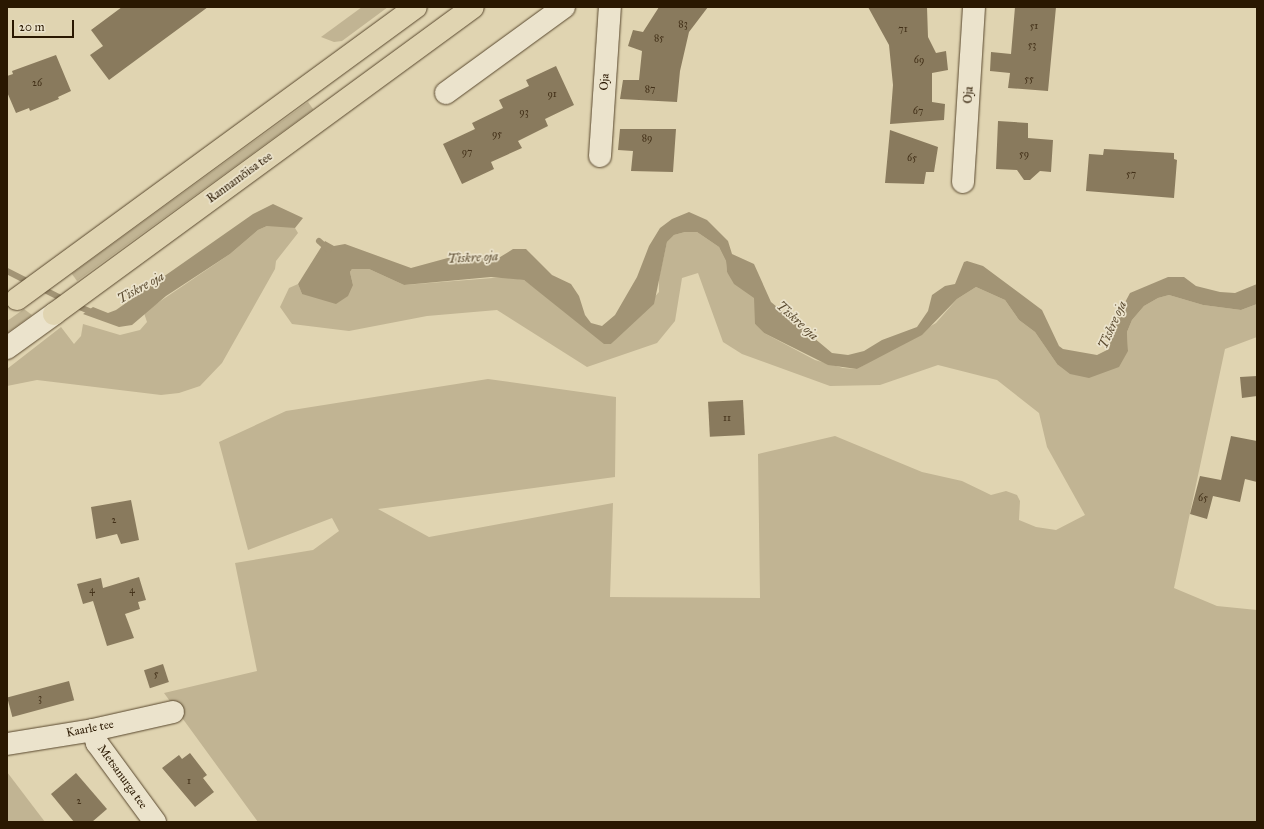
<!DOCTYPE html>
<html>
<head>
<meta charset="utf-8">
<style>
	body { margin:0 }
	#map { position:relative; width:1264px; height:829px; overflow:hidden; background:#e0d4b1; font-family:"IM FELL Great Primer",serif }
	div>[style] { position:absolute }
	.green>* { inset:0; background:#c1b493; transform-origin:0 0 }
	.water>* { inset:0; background:#a29475 }
	.stream>* { height:6px; margin:-3px; padding:0 3px; transform-origin:3px; border-radius:3px; background:#a29475 }
	.building>* { inset:0; background:#897a5d; transform-origin:0 0 }
	.roads { filter:drop-shadow(0 0 1px #58472d) drop-shadow(0 0 1px #58472d) }
	.minor>* { height:22px; margin:-11px; padding:0 11px; transform-origin:11px; border-radius:11px; background:#ebe3cc }
	.major>* { height:22px; margin:-11px; padding:0 11px; transform-origin:11px; border-radius:11px; background:#e0d4b1 }
	span { translate:-50% -50%; white-space:nowrap; text-align:center; line-height:1.15; -webkit-text-stroke:3.5px #ebe3cc; paint-order:stroke }
	.number-label { font-size:10px; color:#423018 }
	.number-label span { -webkit-text-stroke-width:0 }
	.street-label { font-size:12px; color:#2a1801 }
	.water-label { font-size:13px; color:#5a4a2f; font-style:italic }
	.frame { position:absolute; inset:0; border:8px solid #2a1801; pointer-events:none }
	.scale { position:absolute; left:12px; top:20px; width:62px; height:18px; box-sizing:border-box; border:2px solid #2a1801; border-top:0; padding-left:5px; font-size:12px; line-height:14px; white-space:nowrap; color:#2a1801; -webkit-text-stroke:3px #ebe3cc; paint-order:stroke }
</style>
</head>
<body>
<div id="map">
	<div class="green">
		<i style="clip-path:polygon(362px 7px,388px 7px,342px 41px,334px 42px,321px 37px)"></i>
		<i style="left:308px;top:102px;width:9px;height:292px;rotate:54deg"></i>
		<i style="clip-path:polygon(267px 226px,286px 226px,295px 228px,298px 233px,276px 261px,275px 269px,222px 363px,200px 386px,179px 393px,161px 395px,37px 380px,7px 386px,7px 369px,61px 327px,74px 344px,81px 336px,83px 324px,120px 335px,140px 330px,147px 322px,144px 313px,156px 304px,230px 254px,258px 230px)"></i>
		<i style="clip-path:polygon(685px 232px,697px 232px,719px 247px,726px 261px,727px 272px,755px 298px,755px 324px,764px 333px,815px 360px,843px 368px,857px 369px,936px 323px,957px 299px,976px 287px,1005px 300px,1019px 320px,1035px 332px,1057px 364px,1128px 351px,1127px 332px,1132px 320px,1144px 306px,1158px 298px,1169px 295px,1203px 305px,1241px 310px,1257px 304px,1257px 337px,1225px 349px,1174px 588px,1217px 606px,1257px 610px,1257px 822px,258px 822px,164px 693px,257px 671px,235px 563px,313px 550px,339px 531px,332px 518px,248px 550px,219px 442px,286px 411px,488px 379px,616px 397px,615px 477px,378px 509px,429px 537px,613px 503px,610px 597px,760px 598px,758px 454px,835px 436px,922px 472px,962px 481px,991px 495px,1006px 491px,1017px 495px,1020px 501px,1019px 520px,1036px 527px,1056px 530px,1085px 515px,1047px 447px,1039px 413px,997px 380px,938px 365px,880px 385px,830px 386px,742px 354px,723px 342px,698px 273px,682px 278px,675px 321px,657px 343px,587px 367px,497px 310px,427px 316px,349px 331px,292px 324px,280px 307px,289px 288px,298px 284px,302px 294px,353px 285px,350px 272px,352px 269px,369px 269px,404px 285px,505px 277px,524px 280px,611px 344px,659px 292px,659px 278px,667px 242px,674px 235px)"></i>
		<i style="clip-path:polygon(24px 309px,32px 315px,7px 333px,7px 321px)"></i>
		<i style="clip-path:polygon(7px 772px,45px 822px,7px 822px)"></i>
	</div>
	<div class="water">
		<i style="clip-path:polygon(273px 204px,303px 218px,295px 228px,267px 226px,258px 230px,230px 254px,166px 296px,132px 325px,119px 327px,83px 314px,93px 307px,108px 313px,116px 310px,253px 214px)"></i>
		<i style="clip-path:polygon(689px 212px,707px 220px,728px 241px,732px 254px,754px 264px,771px 302px,832px 353px,848px 355px,864px 351px,882px 340px,917px 327px,928px 311px,932px 295px,945px 286px,955px 284px,964px 262px,967px 261px,983px 266px,1042px 310px,1059px 346px,1063px 349px,1097px 355px,1109px 349px,1114px 323px,1130px 293px,1168px 277px,1184px 277px,1196px 286px,1220px 292px,1235px 293px,1257px 284px,1257px 304px,1241px 310px,1203px 305px,1169px 295px,1158px 298px,1144px 306px,1132px 320px,1127px 332px,1128px 351px,1119px 367px,1089px 378px,1070px 374px,1057px 364px,1035px 332px,1019px 320px,1005px 300px,976px 287px,957px 299px,922px 335px,897px 348px,857px 369px,828px 365px,764px 333px,755px 324px,754px 298px,734px 284px,727px 272px,726px 261px,719px 247px,697px 232px,685px 232px,674px 235px,667px 242px,654px 304px,611px 344px,604px 344px,524px 280px,491px 277px,404px 285px,369px 269px,352px 269px,350px 272px,353px 285px,348px 296px,336px 304px,302px 294px,298px 284px,325px 241px,334px 246px,345px 244px,411px 268px,455px 256px,497px 259px,513px 249px,526px 249px,552px 275px,571px 284px,579px 296px,585px 315px,591px 323px,602px 326px,615px 315px,637px 277px,649px 246px,660px 228px,672px 219px)"></i>
	</div>
	<div class="stream">
		<i style="left:319px;top:241px;width:13px;rotate:42deg"></i>
		<i style="left:7px;top:271px;width:27px;rotate:27deg"></i>
		<i style="left:39px;top:287px;width:29px;rotate:27deg"></i>
		<i style="left:75px;top:305px;width:21px;rotate:23deg"></i>
	</div>
	<div class="building">
		<i style="clip-path:polygon(122px 7px,208px 7px,109px 80px,90px 55px,103px 46px,91px 30px)"></i>
		<i style="clip-path:polygon(659px 7px,708px 7px,689px 32px,680px 71px,677px 102px,620px 99px,623px 80px,639px 80px,642px 51px,628px 46px,633px 30px,643px 32px)"></i>
		<i style="clip-path:polygon(868px 7px,927px 7px,928px 37px,936px 53px,946px 51px,948px 70px,932px 73px,932px 102px,945px 104px,944px 120px,890px 124px,893px 85px,889px 45px)"></i>
		<i style="clip-path:polygon(1015px 7px,1056px 7px,1048px 91px,1008px 88px,1010px 73px,990px 71px,991px 52px,1011px 54px)"></i>
		<i style="clip-path:polygon(56px 55px,71px 91px,58px 97px,59px 99px,30px 111px,29px 108px,16px 113px,7px 92px,7px 76px,13px 74px,12px 71px)"></i>
		<i style="clip-path:polygon(556px 66px,574px 105px,545px 119px,548px 126px,518px 141px,522px 148px,491px 162px,494px 169px,462px 184px,443px 144px,475px 129px,472px 123px,503px 108px,499px 100px,529px 86px,526px 80px)"></i>
		<i style="clip-path:polygon(998px 121px,1028px 123px,1028px 138px,1053px 140px,1051px 172px,1040px 171px,1030px 180px,1024px 180px,1017px 170px,996px 169px)"></i>
		<i style="clip-path:polygon(620px 129px,676px 129px,673px 172px,631px 171px,633px 151px,618px 150px)"></i>
		<i style="clip-path:polygon(890px 130px,938px 147px,934px 172px,926px 172px,924px 184px,885px 183px)"></i>
		<i style="clip-path:polygon(1104px 149px,1174px 153px,1174px 159px,1177px 160px,1174px 198px,1086px 191px,1089px 154px,1103px 155px)"></i>
		<i style="clip-path:polygon(1257px 376px,1257px 396px,1242px 398px,1240px 377px)"></i>
		<i style="left:743px;top:400px;width:35px;height:35px;rotate:87deg"></i>
		<i style="clip-path:polygon(1231px 436px,1257px 441px,1257px 482px,1245px 479px,1240px 502px,1213px 496px,1207px 519px,1190px 514px,1200px 476px,1221px 480px)"></i>
		<i style="clip-path:polygon(131px 500px,139px 540px,121px 544px,117px 534px,96px 539px,91px 507px)"></i>
		<i style="clip-path:polygon(139px 577px,146px 600px,138px 602px,140px 609px,125px 614px,134px 638px,107px 646px,93px 601px,83px 604px,77px 584px,101px 578px,103px 588px)"></i>
		<i style="left:163px;top:664px;width:19px;height:20px;rotate:72deg"></i>
		<i style="left:69px;top:681px;width:20px;height:64px;rotate:75deg"></i>
		<i style="clip-path:polygon(190px 753px,207px 775px,203px 778px,214px 792px,195px 807px,162px 768px,179px 755px,182px 759px)"></i>
		<i style="clip-path:polygon(76px 773px,107px 809px,92px 822px,74px 822px,51px 794px)"></i>
	</div>
	<div class="roads">
		<div class="minor">
			<i style="left:446px;top:93px;width:146px;rotate:-36.1deg"></i>
			<i style="left:600px;top:156px;width:149px;rotate:-86.2deg"></i>
			<i style="left:963px;top:182px;width:175px;rotate:-86.4deg"></i>
			<i style="left:7px;top:348px;width:58px;rotate:-35.9deg"></i>
			<i style="left:93px;top:730px;width:14px;rotate:73deg"></i>
			<i style="left:97px;top:743px;width:98px;rotate:53.7deg"></i>
			<i style="left:7px;top:744px;width:87px;rotate:-9.2deg"></i>
			<i style="left:93px;top:730px;width:82px;rotate:-12.7deg"></i>
		</div>
		<div class="major">
			<i style="left:17px;top:299px;width:494px;rotate:-36.2deg"></i>
			<i style="left:54px;top:314px;width:519px;rotate:-36.23deg"></i>
		</div>
	</div>
	<div class="number-label">
		<span style="left:683px;top:25px">83</span>
		<span style="left:1034px;top:27px">51</span>
		<span style="left:903px;top:30px">71</span>
		<span style="left:659px;top:39px">85</span>
		<span style="left:1032px;top:46px">53</span>
		<span style="left:919px;top:61px">69</span>
		<span style="left:1029px;top:80px">55</span>
		<span style="left:37px;top:84px">26</span>
		<span style="left:650px;top:90px">87</span>
		<span style="left:552px;top:95px">91</span>
		<span style="left:918px;top:112px">67</span>
		<span style="left:524px;top:113px">93</span>
		<span style="left:497px;top:135px">95</span>
		<span style="left:647px;top:139px">89</span>
		<span style="left:467px;top:153px">97</span>
		<span style="left:1024px;top:155px">59</span>
		<span style="left:912px;top:159px">65</span>
		<span style="left:1131px;top:175px">57</span>
		<span style="left:727px;top:419px">11</span>
		<span style="left:1203px;top:499px">65</span>
		<span style="left:114px;top:521px">2</span>
		<span style="left:92px;top:591px">4</span>
		<span style="left:132px;top:591px">4</span>
		<span style="left:156px;top:675px">5</span>
		<span style="left:40px;top:699px">3</span>
		<span style="left:189px;top:782px">1</span>
		<span style="left:79px;top:802px">2</span>
	</div>
	<div class="street-label">
		<span style="left:605px;top:82px;rotate:-86deg">Oja</span>
		<span style="left:969px;top:95px;rotate:-86deg">Oja</span>
		<span style="left:240px;top:178px;rotate:-36deg">Rannamõisa tee</span>
		<span style="left:90px;top:729px;rotate:-11deg">Kaarle tee</span>
		<span style="left:122px;top:777px;rotate:54deg">Metsanurga tee</span>
	</div>
	<div class="water-label">
		<span style="left:473px;top:258px;rotate:-3deg">Tiskre oja</span>
		<span style="left:141px;top:288px;rotate:-29deg">Tiskre oja</span>
		<span style="left:797px;top:321px;rotate:42deg">Tiskre oja</span>
		<span style="left:1113px;top:325px;rotate:-66deg">Tiskre oja</span>
	</div>
	<div class="frame"></div>
	<div class="scale">20 m</div>
</div>
</body>
</html>
